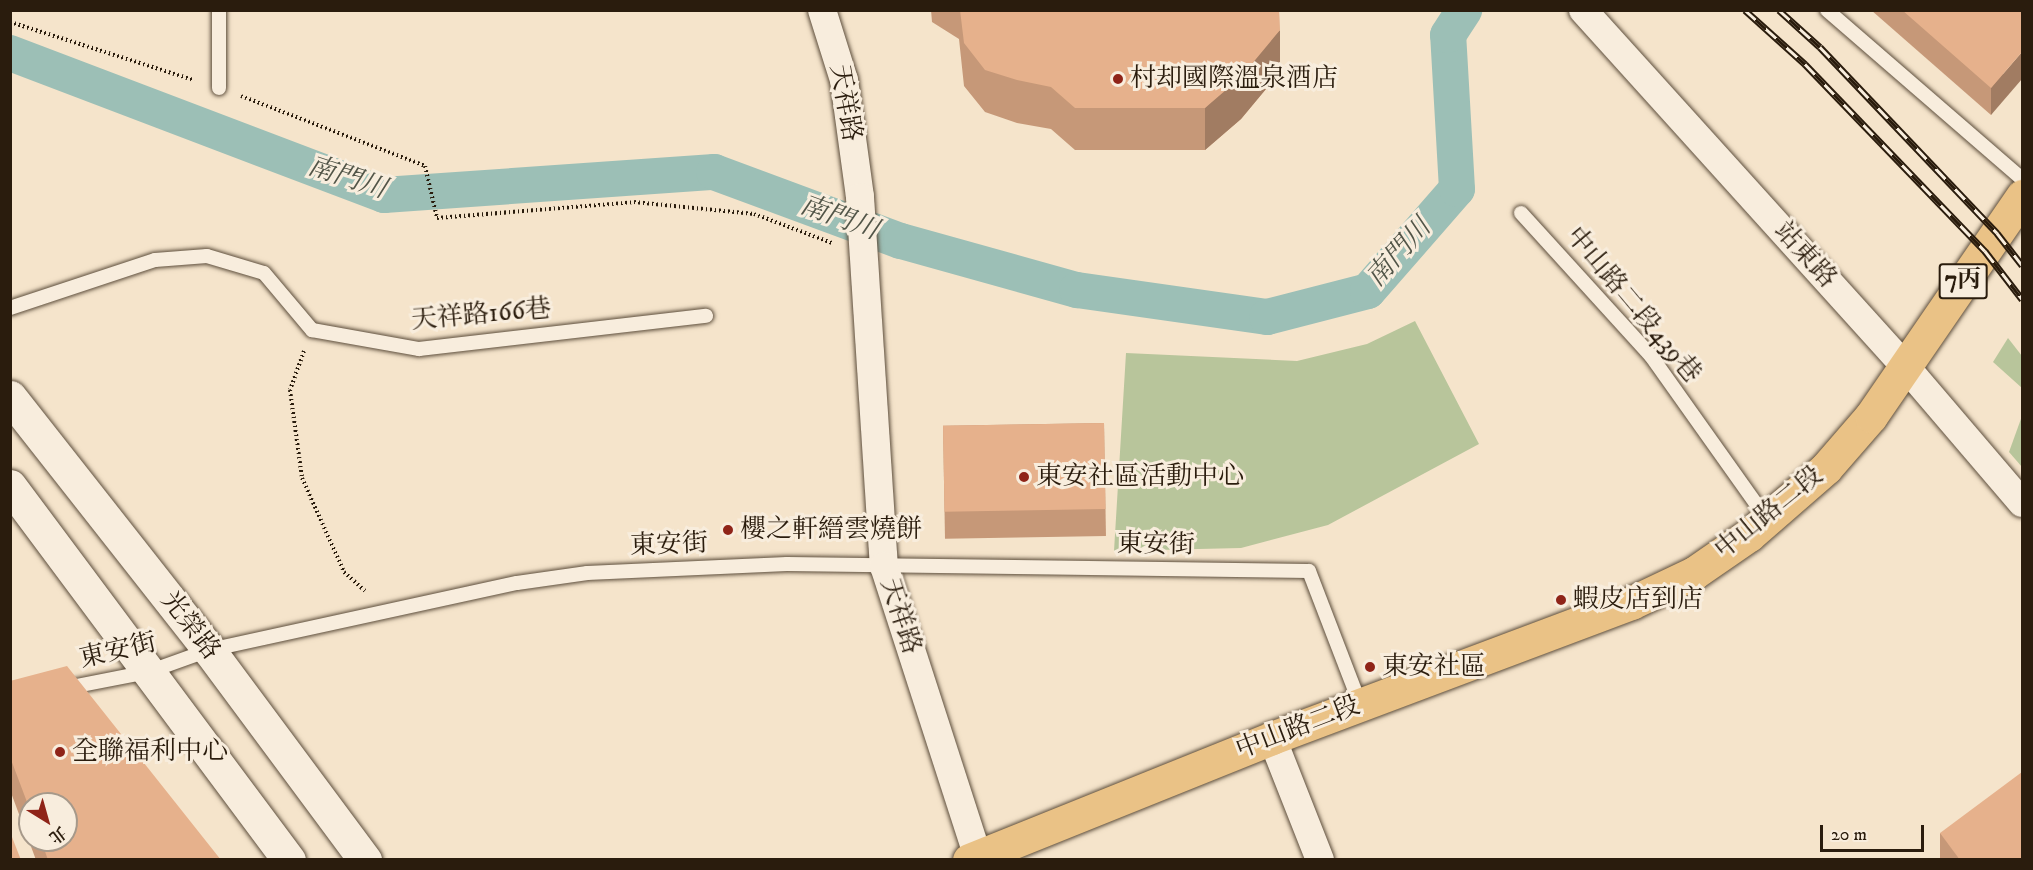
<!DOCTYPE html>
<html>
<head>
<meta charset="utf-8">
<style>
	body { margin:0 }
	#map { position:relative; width:2033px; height:870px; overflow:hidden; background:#f5e4cb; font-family:"IM FELL DW Pica","Noto Serif TC",serif }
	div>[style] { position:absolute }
	.green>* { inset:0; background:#b8c59b }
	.canal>* { height:36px; margin:-18px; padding:0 18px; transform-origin:18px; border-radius:18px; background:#9cbfb6 }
	.path>* { height:4px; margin-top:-2px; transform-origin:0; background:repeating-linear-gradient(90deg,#2a1c0d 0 1.5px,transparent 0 4.5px) }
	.roads { filter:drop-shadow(0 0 2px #5d4e3c) drop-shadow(0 0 2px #5d4e3c) }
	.service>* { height:14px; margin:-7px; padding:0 7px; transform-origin:7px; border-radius:7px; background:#f8eddd }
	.minor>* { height:28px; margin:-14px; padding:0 14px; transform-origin:14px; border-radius:14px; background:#f8eddd }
	.tertiary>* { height:33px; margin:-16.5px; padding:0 16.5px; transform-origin:16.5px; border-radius:16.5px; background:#f8eddd }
	.primary>* { height:33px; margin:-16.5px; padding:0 16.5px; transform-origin:16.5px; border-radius:16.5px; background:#eac286 }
	.rail>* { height:7px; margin-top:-3.5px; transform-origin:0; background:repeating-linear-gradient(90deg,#f8eddd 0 14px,#2a1c0d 0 28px); box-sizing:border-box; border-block:2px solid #2a1c0d }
	.wall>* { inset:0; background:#c69878; transform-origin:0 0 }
	.shaded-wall>* { inset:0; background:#a17c62 }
	.building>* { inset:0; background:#e6b18c; transform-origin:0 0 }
	.dots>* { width:16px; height:16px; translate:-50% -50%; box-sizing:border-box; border:3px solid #f8eddd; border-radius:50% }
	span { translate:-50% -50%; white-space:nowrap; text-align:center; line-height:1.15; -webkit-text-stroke:6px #f8eddd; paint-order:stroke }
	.shield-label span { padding:2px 4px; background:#f8eddd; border:2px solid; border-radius:4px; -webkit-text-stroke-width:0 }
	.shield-label { font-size:24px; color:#2a1c0d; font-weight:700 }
	.poi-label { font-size:26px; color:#2a1c0d }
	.left { translate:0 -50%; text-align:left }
	.street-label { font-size:26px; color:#2a1c0d }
	.water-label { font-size:27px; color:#525548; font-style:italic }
	.frame { position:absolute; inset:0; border:12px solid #2a1c0d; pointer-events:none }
	.north { position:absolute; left:18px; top:792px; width:60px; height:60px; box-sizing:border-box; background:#f8eddd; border:2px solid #a6998a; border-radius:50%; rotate:143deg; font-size:16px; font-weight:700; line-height:24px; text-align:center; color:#2a1c0d }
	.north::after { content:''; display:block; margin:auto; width:21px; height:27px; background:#8f2418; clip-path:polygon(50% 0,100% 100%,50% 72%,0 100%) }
	.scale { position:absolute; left:1820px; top:825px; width:104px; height:27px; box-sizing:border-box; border:3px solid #2a1c0d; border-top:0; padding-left:8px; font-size:18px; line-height:21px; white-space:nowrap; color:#2a1c0d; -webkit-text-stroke:4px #f8eddd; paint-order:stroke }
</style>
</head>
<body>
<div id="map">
	<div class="green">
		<i style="clip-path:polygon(1415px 321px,1479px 444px,1328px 525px,1241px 548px,1114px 551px,1126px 353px,1297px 361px,1367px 344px)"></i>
		<i style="clip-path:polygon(2008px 338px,2022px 356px,2022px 388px,1993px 362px)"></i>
		<i style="clip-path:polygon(2022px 416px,2022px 467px,2009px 452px)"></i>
	</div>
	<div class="canal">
		<i style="left:10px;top:53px;width:400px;rotate:20.8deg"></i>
		<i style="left:384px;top:195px;width:331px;rotate:-4deg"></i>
		<i style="left:714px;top:172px;width:199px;rotate:20.3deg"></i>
		<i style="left:901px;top:241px;width:183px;rotate:15.6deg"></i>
		<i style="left:1077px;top:290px;width:192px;rotate:8.1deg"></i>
		<i style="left:1267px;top:317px;width:104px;rotate:-14.4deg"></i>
		<i style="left:1368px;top:291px;width:135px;rotate:-48.9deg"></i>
		<i style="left:1457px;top:189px;width:154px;rotate:-93.3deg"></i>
		<i style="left:1448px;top:35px;width:30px;rotate:-57deg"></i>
	</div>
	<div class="path">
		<i style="left:10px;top:22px;width:193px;rotate:17.5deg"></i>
		<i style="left:241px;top:96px;width:197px;rotate:20.8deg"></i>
		<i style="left:425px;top:166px;width:53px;rotate:77deg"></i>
		<i style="left:437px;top:218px;width:198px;rotate:-4.6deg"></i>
		<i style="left:634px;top:202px;width:121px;rotate:5.7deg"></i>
		<i style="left:754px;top:214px;width:83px;rotate:20.4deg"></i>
		<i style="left:304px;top:351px;width:41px;rotate:109.7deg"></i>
		<i style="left:290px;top:390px;width:89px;rotate:82.2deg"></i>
		<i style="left:302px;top:478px;width:103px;rotate:65.9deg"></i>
		<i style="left:344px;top:572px;width:28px;rotate:42deg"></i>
	</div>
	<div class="roads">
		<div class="service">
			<i style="left:1827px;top:10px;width:258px;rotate:40.9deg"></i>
			<i style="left:219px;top:88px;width:78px;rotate:-90deg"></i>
			<i style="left:1521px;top:213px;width:193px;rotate:47.7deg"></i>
			<i style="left:1651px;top:356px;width:200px;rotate:54.6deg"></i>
			<i style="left:10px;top:308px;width:153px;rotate:-18.3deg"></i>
			<i style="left:155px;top:260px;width:52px;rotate:-4.4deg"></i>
			<i style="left:207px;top:256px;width:59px;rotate:16.6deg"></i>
			<i style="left:264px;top:273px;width:75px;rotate:49.9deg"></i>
			<i style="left:312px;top:330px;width:109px;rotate:10.1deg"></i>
			<i style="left:419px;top:349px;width:289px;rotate:-6.6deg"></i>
			<i style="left:66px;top:688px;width:84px;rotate:-11deg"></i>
			<i style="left:148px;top:672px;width:65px;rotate:-19.8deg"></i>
			<i style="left:209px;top:650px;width:315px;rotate:-12.3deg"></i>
			<i style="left:517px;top:583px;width:71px;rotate:-8.1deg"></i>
			<i style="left:587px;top:573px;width:200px;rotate:-2.6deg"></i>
			<i style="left:787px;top:564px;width:522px;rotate:0.77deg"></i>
			<i style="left:1309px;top:571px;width:142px;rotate:69deg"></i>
		</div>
		<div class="minor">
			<i style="left:822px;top:10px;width:73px;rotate:72.6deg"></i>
			<i style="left:844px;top:80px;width:118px;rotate:82.2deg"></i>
			<i style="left:860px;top:197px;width:370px;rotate:86.3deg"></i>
			<i style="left:884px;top:566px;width:309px;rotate:72.1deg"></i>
			<i style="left:1583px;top:10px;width:480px;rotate:47.9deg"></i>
			<i style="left:1905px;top:366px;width:180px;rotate:49.5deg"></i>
			<i style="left:1272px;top:738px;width:131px;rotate:68.5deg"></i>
		</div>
		<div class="tertiary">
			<i style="left:10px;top:397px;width:322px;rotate:51.8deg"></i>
			<i style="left:209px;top:650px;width:262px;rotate:53.4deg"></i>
			<i style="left:10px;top:486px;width:467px;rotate:53.3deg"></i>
		</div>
		<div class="primary">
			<i style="left:969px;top:860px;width:327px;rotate:-21.9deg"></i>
			<i style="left:1272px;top:738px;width:384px;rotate:-20.6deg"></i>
			<i style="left:1631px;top:603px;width:70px;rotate:-25.5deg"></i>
			<i style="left:1694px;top:573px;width:67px;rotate:-34.6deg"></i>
			<i style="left:1749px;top:535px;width:102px;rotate:-41deg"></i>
			<i style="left:1826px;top:468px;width:69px;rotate:-49.1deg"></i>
			<i style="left:1871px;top:416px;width:267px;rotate:-55.5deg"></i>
		</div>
	</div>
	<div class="rail">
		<i style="left:1745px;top:10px;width:81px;rotate:42deg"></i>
		<i style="left:1805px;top:64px;width:260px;rotate:46.1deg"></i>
		<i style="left:1985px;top:251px;width:61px;rotate:52.4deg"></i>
		<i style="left:1779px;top:10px;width:55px;rotate:42.1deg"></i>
		<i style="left:1820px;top:47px;width:257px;rotate:46.4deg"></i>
		<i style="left:1997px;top:233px;width:41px;rotate:52deg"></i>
	</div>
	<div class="wall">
		<i style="clip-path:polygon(931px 10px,1279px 10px,1280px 72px,1241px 119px,1205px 150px,1075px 150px,1051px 129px,1017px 123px,985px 112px,964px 86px,959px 39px,932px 22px)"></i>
		<i style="clip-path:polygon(1871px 10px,2022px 10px,1991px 115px)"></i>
		<i style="left:1104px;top:423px;width:113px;height:161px;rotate:89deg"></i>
		<i style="clip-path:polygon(evenodd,10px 681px,221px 860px,36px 860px,10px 790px,10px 681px,30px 804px,66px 840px,30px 840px,30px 804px)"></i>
		<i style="clip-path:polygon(1940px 833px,2022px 860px,1940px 860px)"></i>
	</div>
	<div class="shaded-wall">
		<i style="clip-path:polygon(1280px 30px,1280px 72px,1241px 119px,1205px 150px,1205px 108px)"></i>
		<i style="clip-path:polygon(2022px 52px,2022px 79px,1991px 115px,1991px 88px)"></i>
	</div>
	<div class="building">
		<i style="clip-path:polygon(960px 10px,1279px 10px,1280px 30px,1241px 77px,1205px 108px,1075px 108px,1051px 87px,1017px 80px,985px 70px,964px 43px)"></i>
		<i style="clip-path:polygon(1902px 10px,2022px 10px,2022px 52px,1991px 88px)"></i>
		<i style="left:1104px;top:423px;width:86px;height:161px;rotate:89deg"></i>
		<i style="clip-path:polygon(67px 666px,221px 860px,48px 860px,41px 840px,66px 840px,66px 804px,30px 804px,30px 810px,10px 757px,10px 681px)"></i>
		<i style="clip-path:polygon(2022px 772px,2022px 860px,1960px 860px,1940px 833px)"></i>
		<i style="clip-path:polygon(10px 832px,21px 860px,10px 860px)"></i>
	</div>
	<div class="dots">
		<i style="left:1118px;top:79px;background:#8f2418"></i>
		<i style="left:1024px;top:477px;background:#8f2418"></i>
		<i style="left:728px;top:530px;background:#8f2418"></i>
		<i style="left:1561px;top:600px;background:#8f2418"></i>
		<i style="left:1370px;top:667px;background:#8f2418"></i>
		<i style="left:60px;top:752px;background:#8f2418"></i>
	</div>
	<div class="shield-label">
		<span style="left:1963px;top:281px">7丙</span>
	</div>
	<div class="poi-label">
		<span class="left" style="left:1130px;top:79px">村却國際溫泉酒店</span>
		<span class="left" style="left:1036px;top:477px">東安社區活動中心</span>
		<span class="left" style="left:740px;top:530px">櫻之軒縉雲燒餅</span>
		<span class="left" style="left:1573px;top:600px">蝦皮店到店</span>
		<span class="left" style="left:1382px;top:667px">東安社區</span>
		<span class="left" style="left:72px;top:752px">全聯福利中心</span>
	</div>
	<div class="street-label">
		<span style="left:845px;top:103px;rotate:80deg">天祥路</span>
		<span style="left:1805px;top:255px;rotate:48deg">站東路</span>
		<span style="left:1633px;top:305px;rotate:50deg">中山路二段439巷</span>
		<span style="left:481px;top:315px;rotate:-5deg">天祥路166巷</span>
		<span style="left:1769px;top:513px;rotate:-39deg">中山路二段</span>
		<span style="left:669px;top:545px;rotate:-2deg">東安街</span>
		<span style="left:1156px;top:545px;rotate:1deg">東安街</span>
		<span style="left:900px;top:616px;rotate:72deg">天祥路</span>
		<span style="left:190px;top:626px;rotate:52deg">光榮路</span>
		<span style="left:118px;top:651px;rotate:-13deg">東安街</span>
		<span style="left:1298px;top:728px;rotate:-21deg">中山路二段</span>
	</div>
	<div class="water-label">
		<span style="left:347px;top:178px;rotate:18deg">南門川</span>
		<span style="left:839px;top:218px;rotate:20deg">南門川</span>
		<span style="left:1399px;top:253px;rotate:-48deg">南門川</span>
	</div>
	<div class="frame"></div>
	<div class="north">北</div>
	<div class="scale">20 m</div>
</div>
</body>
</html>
